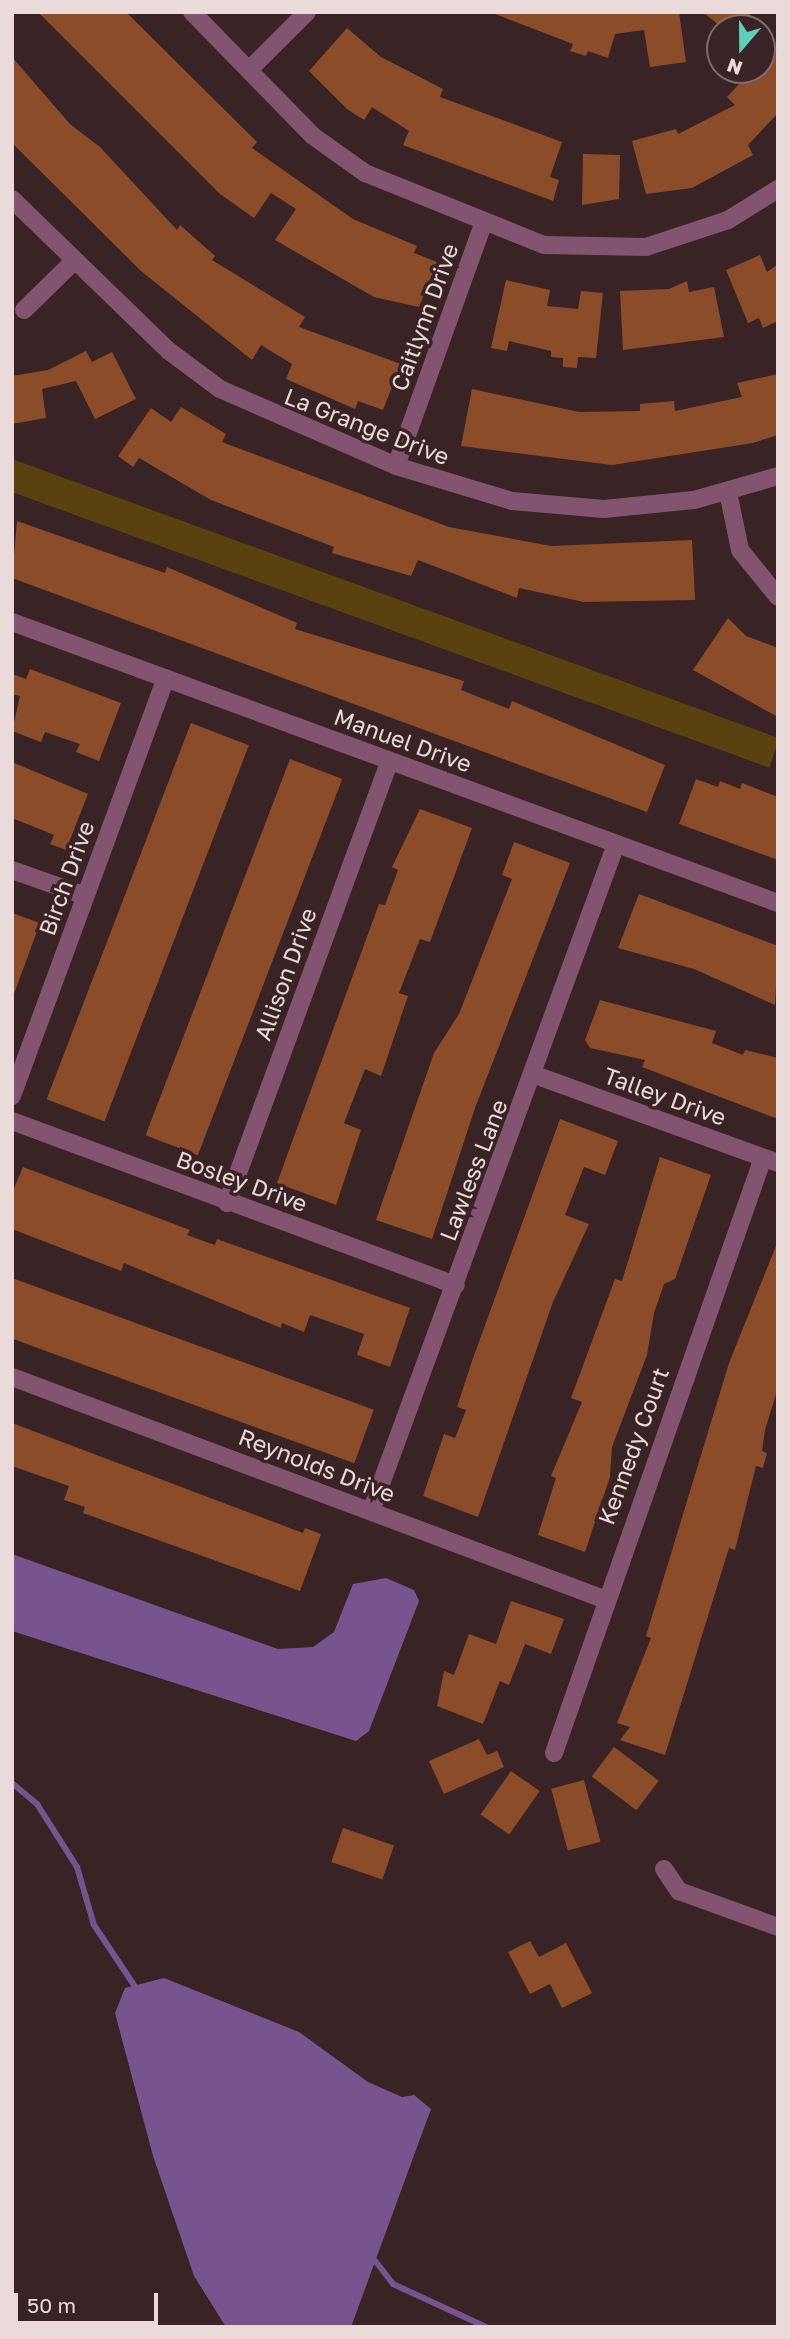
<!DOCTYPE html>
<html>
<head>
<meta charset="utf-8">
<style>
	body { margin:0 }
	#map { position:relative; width:790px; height:2339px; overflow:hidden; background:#3a2324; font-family:"Golos Text",sans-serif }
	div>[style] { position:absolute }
	.green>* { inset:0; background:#5a4110; transform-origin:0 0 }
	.water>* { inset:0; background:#77548e }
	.stream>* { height:6px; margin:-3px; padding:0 3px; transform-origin:3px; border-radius:3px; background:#77548e }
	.building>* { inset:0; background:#8a4c29; transform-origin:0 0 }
	.minor>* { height:18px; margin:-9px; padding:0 9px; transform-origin:9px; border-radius:9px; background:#82546f }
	span { translate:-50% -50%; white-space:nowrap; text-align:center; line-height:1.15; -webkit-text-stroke:7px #3a2324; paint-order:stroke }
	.street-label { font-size:23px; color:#eadada }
	.frame { position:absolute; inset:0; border:14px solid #eadada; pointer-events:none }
	.north { position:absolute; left:706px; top:14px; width:70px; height:70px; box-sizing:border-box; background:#3a2324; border:2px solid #806c6d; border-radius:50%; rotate:200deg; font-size:19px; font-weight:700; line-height:28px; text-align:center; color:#eadada }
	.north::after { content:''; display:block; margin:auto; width:24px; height:32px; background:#5eceb8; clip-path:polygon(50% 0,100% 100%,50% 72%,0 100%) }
	.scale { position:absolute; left:14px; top:2293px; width:144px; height:32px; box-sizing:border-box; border:4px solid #eadada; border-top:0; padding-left:9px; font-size:21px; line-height:24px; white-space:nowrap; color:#eadada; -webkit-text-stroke:5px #3a2324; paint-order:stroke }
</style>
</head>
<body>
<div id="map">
	<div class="green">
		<i style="left:12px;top:459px;width:817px;height:31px;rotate:20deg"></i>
	</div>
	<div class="water">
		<i style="clip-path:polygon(12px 1554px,278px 1649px,313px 1647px,334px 1632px,353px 1584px,386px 1578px,414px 1590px,419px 1601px,369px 1731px,356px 1741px,12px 1631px)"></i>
		<i style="clip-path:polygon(164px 1978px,299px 2032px,368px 2082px,402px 2097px,414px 2095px,431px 2109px,351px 2327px,226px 2327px,194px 2276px,153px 2156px,115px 2013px,125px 1988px)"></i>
	</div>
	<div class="stream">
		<i style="left:12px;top:1783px;width:33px;rotate:40deg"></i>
		<i style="left:37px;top:1804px;width:75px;rotate:57.6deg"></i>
		<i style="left:77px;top:1867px;width:60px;rotate:73.7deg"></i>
		<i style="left:94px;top:1925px;width:79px;rotate:56.3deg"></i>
		<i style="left:369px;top:2253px;width:39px;rotate:52deg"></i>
		<i style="left:393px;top:2284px;width:102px;rotate:24.8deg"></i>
	</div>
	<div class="building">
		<i style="clip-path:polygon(38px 12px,126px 12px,257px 142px,252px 148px,353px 219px,417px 246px,414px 253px,437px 262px,419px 307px,374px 297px,275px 240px,296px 209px,271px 193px,254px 218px,220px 194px)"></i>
		<i style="clip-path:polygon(490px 12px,679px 12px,686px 62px,650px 67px,644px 30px,615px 34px,608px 58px,588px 51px,586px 56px,570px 51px,573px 44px)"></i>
		<i style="clip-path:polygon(703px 12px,752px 12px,739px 28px,722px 28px)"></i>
		<i style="clip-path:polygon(347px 28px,381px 57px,443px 89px,440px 97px,562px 142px,550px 177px,559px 180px,553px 201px,403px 145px,409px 131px,372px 107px,364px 120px,347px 109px,309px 71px)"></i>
		<i style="clip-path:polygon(778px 52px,778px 113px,748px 145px,753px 155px,692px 188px,646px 194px,632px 141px,676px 129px,678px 134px,735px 105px,727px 97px,752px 70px,764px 71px)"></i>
		<i style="clip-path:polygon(12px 57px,70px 124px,100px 147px,177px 230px,180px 225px,215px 256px,212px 260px,305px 317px,299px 327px,401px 364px,383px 410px,358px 401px,355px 409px,286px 379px,292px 364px,261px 345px,252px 360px,141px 271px,12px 143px)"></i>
		<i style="clip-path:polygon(583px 154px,620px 155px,619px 199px,582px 205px)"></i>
		<i style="clip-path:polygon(760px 255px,767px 272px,778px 264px,778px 321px,763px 328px,759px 318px,748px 323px,726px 270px)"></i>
		<i style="clip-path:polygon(506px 280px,550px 290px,547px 306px,578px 309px,581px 291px,603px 293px,596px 358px,578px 357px,577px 368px,563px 367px,563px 358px,551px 357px,551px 351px,509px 341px,507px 351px,491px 348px)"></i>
		<i style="clip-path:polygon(687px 281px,689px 292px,714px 287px,724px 337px,623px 350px,620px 291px,669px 289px)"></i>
		<i style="clip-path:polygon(86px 351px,92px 362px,112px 352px,136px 399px,95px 419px,76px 381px,42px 389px,46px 418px,12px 424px,12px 376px,48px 370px)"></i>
		<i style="clip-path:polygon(778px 374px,778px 435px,753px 443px,612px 465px,461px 446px,472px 389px,579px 412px,640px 411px,640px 404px,674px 401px,675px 411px,742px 397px,737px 383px)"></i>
		<i style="clip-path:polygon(181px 407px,226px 434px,222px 442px,449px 527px,551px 546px,692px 540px,695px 600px,584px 602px,519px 588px,517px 598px,418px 560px,411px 576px,332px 553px,334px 547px,211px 500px,139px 458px,133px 467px,118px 456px,151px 408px,171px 422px)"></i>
		<i style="clip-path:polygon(17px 521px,165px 573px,167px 567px,297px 623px,295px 629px,464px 681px,461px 690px,509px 709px,512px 701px,665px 765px,647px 812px,12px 578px)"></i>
		<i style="clip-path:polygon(728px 618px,746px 636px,778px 648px,778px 717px,693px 670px)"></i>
		<i style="clip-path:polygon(30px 669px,121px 703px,99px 761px,76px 752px,80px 744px,45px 732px,41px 742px,12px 731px,20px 696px,12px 694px,12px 674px,26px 679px)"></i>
		<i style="left:191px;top:723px;width:62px;height:403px;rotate:21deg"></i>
		<i style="left:290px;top:759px;width:56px;height:403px;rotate:21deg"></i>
		<i style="clip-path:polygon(12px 762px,88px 794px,66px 850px,50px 844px,54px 835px,12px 818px)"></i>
		<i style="clip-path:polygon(696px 779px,718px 787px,720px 781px,740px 789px,742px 783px,778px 797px,778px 860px,679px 824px)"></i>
		<i style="clip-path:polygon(420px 809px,472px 828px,430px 942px,420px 939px,399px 993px,408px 996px,381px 1076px,365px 1069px,344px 1123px,361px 1130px,336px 1205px,277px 1183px,379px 904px,385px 905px,398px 870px,392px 867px)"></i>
		<i style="clip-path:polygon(514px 842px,570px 863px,475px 1108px,432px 1239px,376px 1220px,434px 1053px,459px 1014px,512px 879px,502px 875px)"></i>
		<i style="clip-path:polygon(639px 894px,778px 946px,775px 1005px,694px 969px,618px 948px)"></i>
		<i style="clip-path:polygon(12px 913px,40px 923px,14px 994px,12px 993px)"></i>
		<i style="clip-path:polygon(600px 1000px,716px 1031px,712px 1043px,743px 1055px,745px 1050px,778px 1058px,778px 1119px,642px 1067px,645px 1060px,590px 1048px,585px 1040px)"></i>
		<i style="clip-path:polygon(560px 1119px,618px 1141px,605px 1175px,584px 1167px,565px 1215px,589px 1224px,553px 1302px,478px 1517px,423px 1496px,444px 1434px,455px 1438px,466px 1410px,457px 1407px,472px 1361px)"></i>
		<i style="clip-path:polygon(660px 1157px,711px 1175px,675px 1279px,664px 1284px,654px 1313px,647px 1355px,612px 1447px,610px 1477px,585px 1552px,538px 1535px,556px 1478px,551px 1476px,582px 1402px,571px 1398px,615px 1279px,622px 1281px)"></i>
		<i style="clip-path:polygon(23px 1167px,190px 1230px,187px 1235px,215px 1245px,217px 1239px,410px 1308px,390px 1367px,357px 1355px,364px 1334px,310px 1315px,304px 1332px,282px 1323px,281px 1328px,124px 1263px,121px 1271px,12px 1229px,12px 1193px)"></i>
		<i style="clip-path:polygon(778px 1241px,778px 1388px,765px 1430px,762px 1451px,767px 1453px,763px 1468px,756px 1466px,735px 1550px,729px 1548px,665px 1755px,620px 1740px,630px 1727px,617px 1723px,651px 1638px,646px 1636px,729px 1363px)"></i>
		<i style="left:12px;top:1278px;width:385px;height:57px;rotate:20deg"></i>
		<i style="clip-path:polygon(12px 1423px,303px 1533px,305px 1528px,321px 1534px,300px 1591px,83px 1513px,85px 1507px,64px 1500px,69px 1486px,12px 1466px)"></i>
		<i style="clip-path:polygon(511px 1601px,564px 1619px,551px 1654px,525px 1644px,509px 1685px,500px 1681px,483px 1724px,437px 1706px,444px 1671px,454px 1675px,469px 1634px,496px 1644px)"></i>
		<i style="clip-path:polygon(479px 1739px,487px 1755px,497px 1751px,504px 1767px,444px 1794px,429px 1761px)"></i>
		<i style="left:614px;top:1747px;width:56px;height:37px;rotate:37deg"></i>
		<i style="left:511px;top:1771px;width:35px;height:53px;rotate:35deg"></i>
		<i style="left:584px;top:1780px;width:64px;height:34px;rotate:75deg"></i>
		<i style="left:343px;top:1828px;width:54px;height:36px;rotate:19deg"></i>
		<i style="clip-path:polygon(530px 1941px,539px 1957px,566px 1943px,592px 1993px,562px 2008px,550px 1984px,530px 1994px,508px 1952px)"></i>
	</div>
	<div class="minor">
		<i style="left:192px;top:12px;width:173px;rotate:45.7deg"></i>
		<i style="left:313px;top:136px;width:64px;rotate:35.4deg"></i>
		<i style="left:365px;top:173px;width:193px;rotate:21.9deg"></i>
		<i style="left:544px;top:245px;width:102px;rotate:1.1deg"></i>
		<i style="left:646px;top:247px;width:86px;rotate:-18.2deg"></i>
		<i style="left:728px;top:220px;width:59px;rotate:-31.8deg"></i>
		<i style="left:249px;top:70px;width:82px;rotate:-45deg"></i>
		<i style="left:12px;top:199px;width:219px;rotate:44.1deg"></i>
		<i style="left:169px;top:351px;width:64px;rotate:36.7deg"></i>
		<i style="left:220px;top:389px;width:192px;rotate:23.6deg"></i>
		<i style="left:396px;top:466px;width:121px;rotate:16.8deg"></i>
		<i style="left:512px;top:501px;width:92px;rotate:5deg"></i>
		<i style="left:604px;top:509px;width:90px;rotate:-5.7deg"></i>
		<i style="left:694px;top:500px;width:87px;rotate:-15.9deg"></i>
		<i style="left:24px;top:310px;width:70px;rotate:-44.4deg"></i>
		<i style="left:396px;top:466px;width:257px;rotate:-70.2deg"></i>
		<i style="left:728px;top:492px;width:59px;rotate:78.3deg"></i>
		<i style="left:740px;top:550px;width:60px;rotate:51deg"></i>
		<i style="left:12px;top:622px;width:816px;rotate:20.15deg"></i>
		<i style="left:12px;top:870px;width:78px;rotate:19.4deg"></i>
		<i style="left:535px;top:1075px;width:258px;rotate:19.9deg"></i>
		<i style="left:12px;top:1096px;width:445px;rotate:-69.8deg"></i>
		<i style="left:12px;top:1121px;width:473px;rotate:20.3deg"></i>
		<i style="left:227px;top:1203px;width:470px;rotate:-69.8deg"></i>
		<i style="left:12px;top:1377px;width:632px;rotate:20.56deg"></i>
		<i style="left:371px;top:1511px;width:711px;rotate:-69.83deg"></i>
		<i style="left:554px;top:1753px;width:631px;rotate:-70.65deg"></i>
		<i style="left:664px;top:1869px;width:27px;rotate:56deg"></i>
		<i style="left:679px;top:1891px;width:105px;rotate:20deg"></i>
	</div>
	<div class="street-label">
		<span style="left:424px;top:317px;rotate:-70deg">Caitlynn Drive</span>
		<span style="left:367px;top:426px;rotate:21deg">La Grange Drive</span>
		<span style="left:403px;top:740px;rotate:20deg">Manuel Drive</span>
		<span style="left:66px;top:878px;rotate:-70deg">Birch Drive</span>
		<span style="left:285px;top:974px;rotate:-70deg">Allison Drive</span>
		<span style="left:665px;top:1096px;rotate:20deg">Talley Drive</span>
		<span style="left:473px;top:1170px;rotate:-69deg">Lawless Lane</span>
		<span style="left:242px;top:1181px;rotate:20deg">Bosley Drive</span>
		<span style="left:633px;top:1446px;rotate:-70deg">Kennedy Court</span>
		<span style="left:317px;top:1465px;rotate:21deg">Reynolds Drive</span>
	</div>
	<div class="frame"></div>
	<div class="north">N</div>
	<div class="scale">50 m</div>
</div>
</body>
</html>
